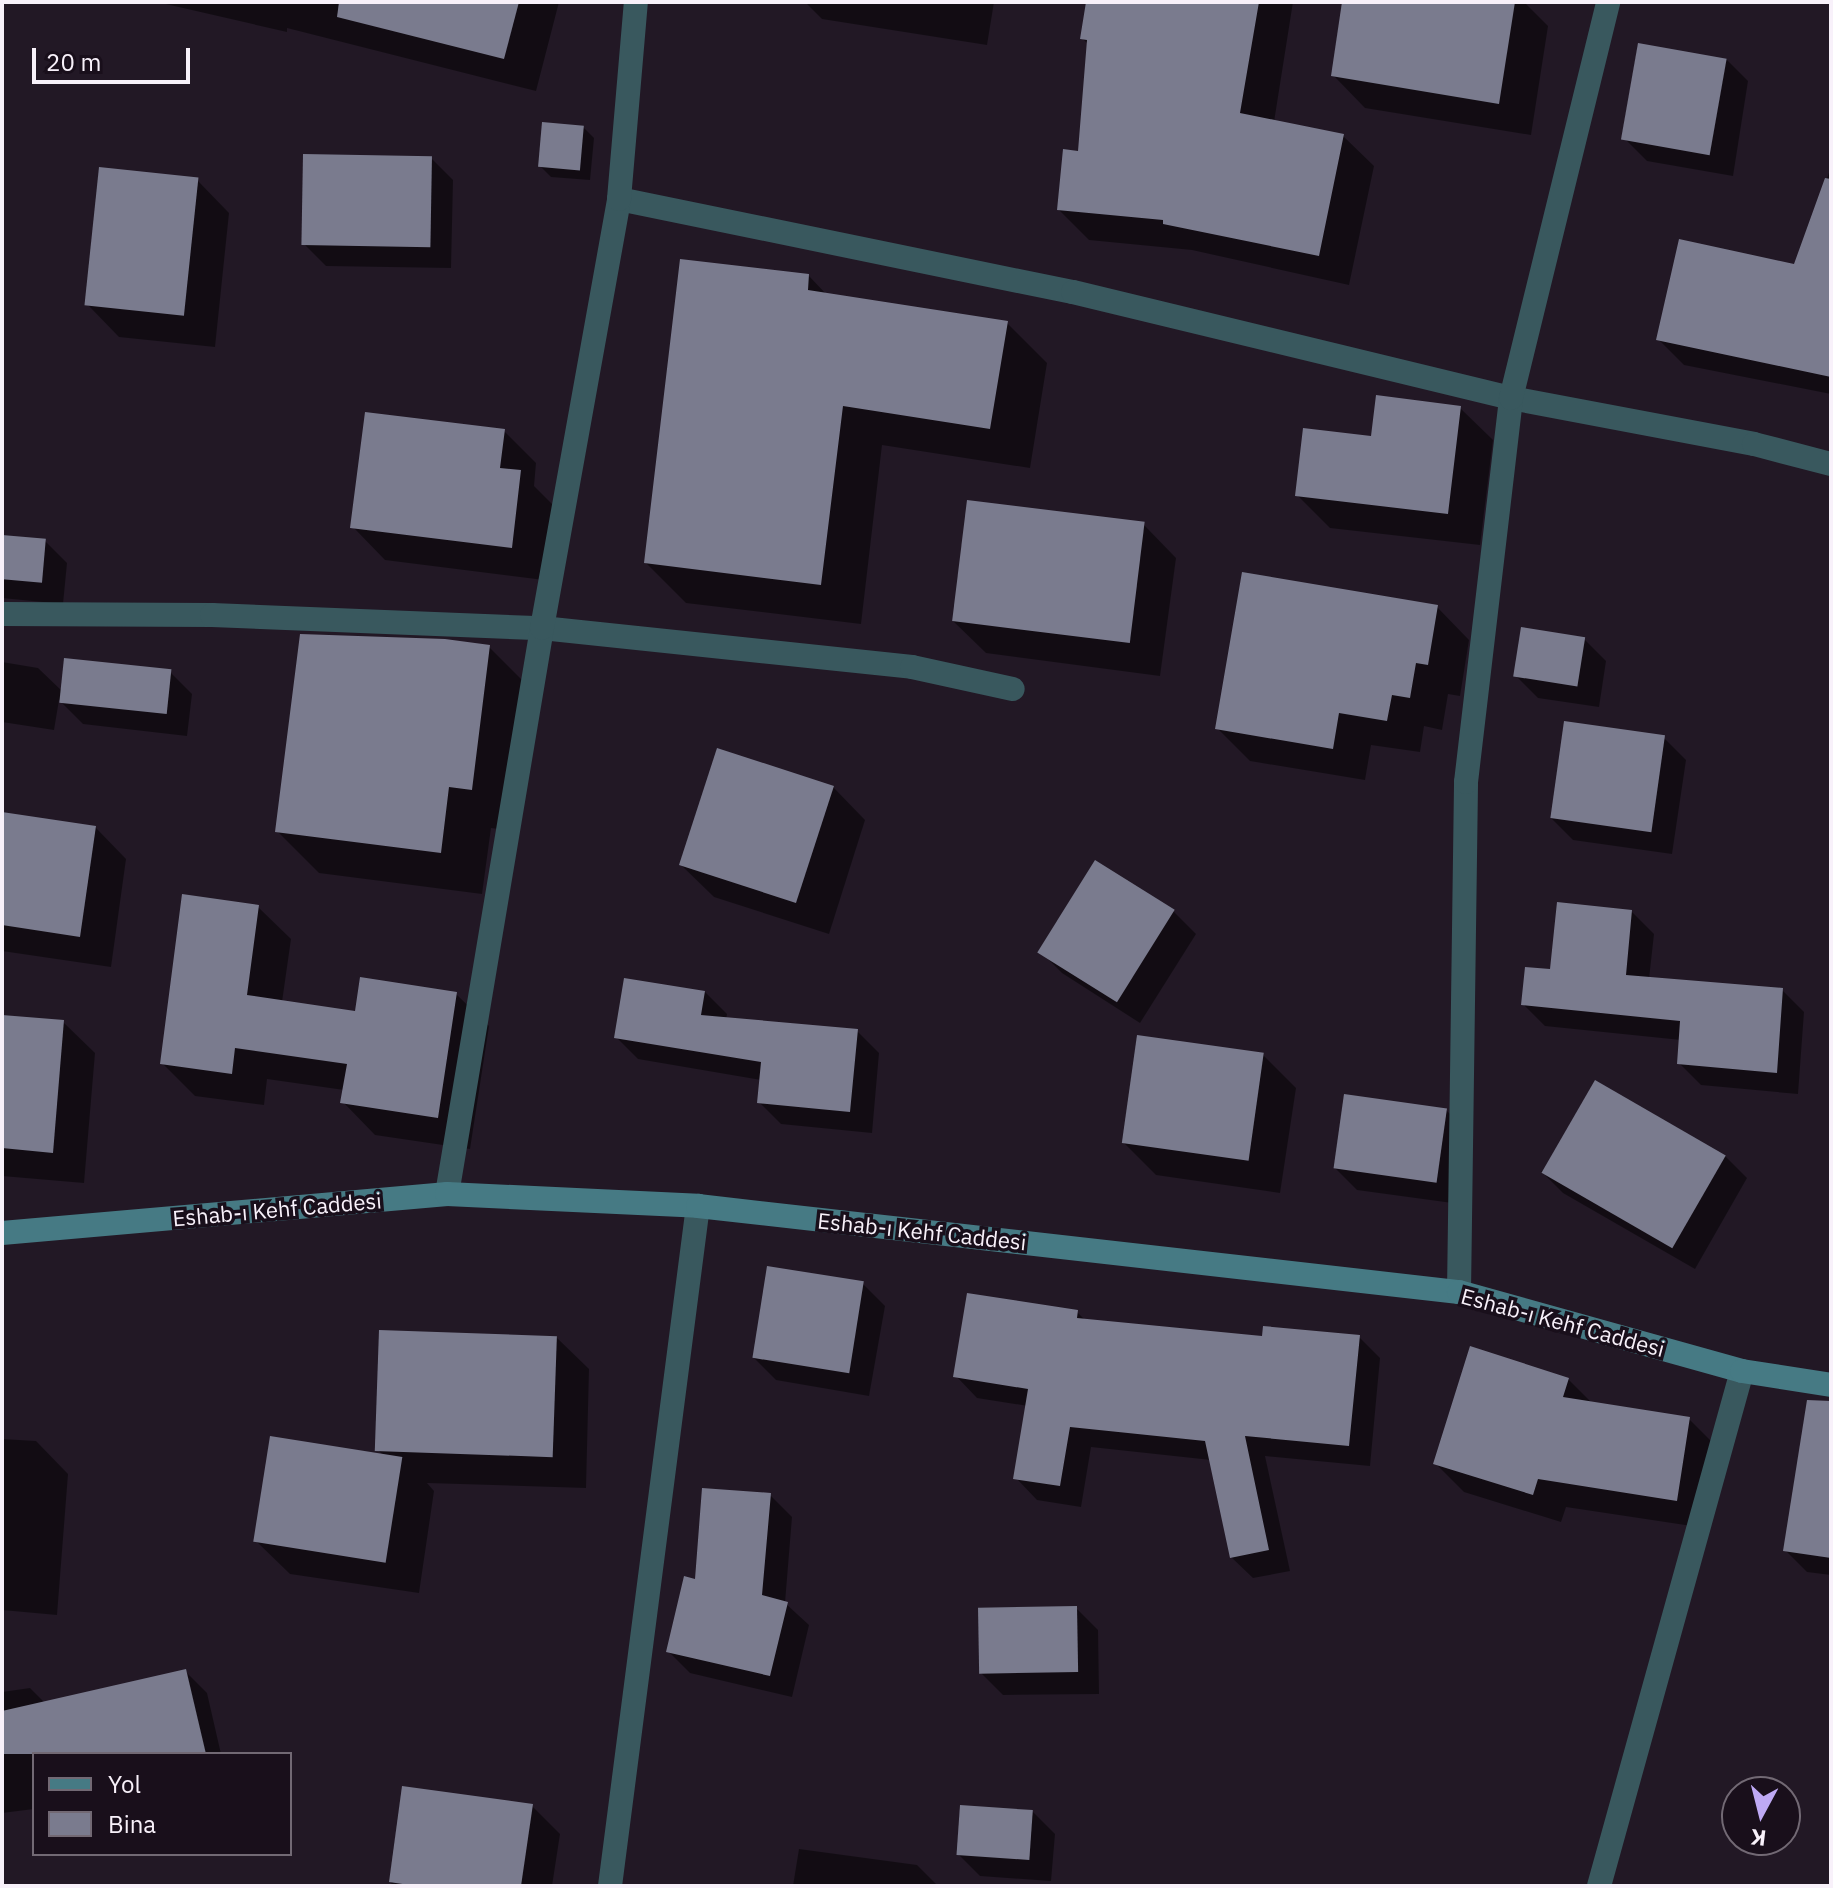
<!DOCTYPE html>
<html>
<head>
<meta charset="utf-8">
<style>
	body { margin:0 }
	#map { position:relative; width:1833px; height:1888px; overflow:hidden; background:#221825; font-family:"IBM Plex Sans",sans-serif }
	div>[style] { position:absolute }
	.shadow>* { inset:0; background:#0007 }
	.building>* { inset:0; background:#7a7b8e; transform-origin:0 0 }
	.lane>* { height:24px; margin:-12px; padding:0 12px; transform-origin:12px; border-radius:12px; background:#39585e }
	.street>* { height:24px; margin:-12px; padding:0 12px; transform-origin:12px; border-radius:12px; background:#39585e }
	.secondary>* { height:24px; margin:-12px; padding:0 12px; transform-origin:12px; border-radius:12px; background:#467a84 }
	span { translate:-50% -50%; white-space:nowrap; text-align:center; line-height:1.15; -webkit-text-stroke:7px #190f1b; paint-order:stroke }
	.street-label { font-size:22px; color:#f8f1fa }
	.frame { position:absolute; inset:0; border:4px solid #f8f1fa; pointer-events:none }
	.legend { position:absolute; left:32px; top:1752px; width:260px; height:104px; box-sizing:border-box; background:#190f1b; border:2px solid #726974; margin:0; padding:10px 14px; list-style:none; font-size:24px; color:#f8f1fa }
	.legend li { display:flex; align-items:center; gap:16px; height:40px }
	.legend b { width:40px; border:2px solid #726974 }
	.north { position:absolute; left:1721px; top:1776px; width:80px; height:80px; box-sizing:border-box; background:#190f1b; border:2px solid #726974; border-radius:50%; rotate:187deg; font-size:22px; font-weight:700; line-height:32px; text-align:center; color:#f8f1fa }
	.north::after { content:''; display:block; margin:auto; width:28px; height:36px; background:#bea9f4; clip-path:polygon(50% 0,100% 100%,50% 72%,0 100%) }
	.scale { position:absolute; left:32px; top:48px; width:158px; height:36px; box-sizing:border-box; border:4px solid #f8f1fa; border-top:0; padding-left:10px; font-size:24px; line-height:28px; white-space:nowrap; color:#f8f1fa; -webkit-text-stroke:6px #190f1b; paint-order:stroke }
</style>
</head>
<body>
<div id="map">
	<div class="shadow">
		<i style="clip-path:polygon(157px 2px,559px 2px,536px 91px,287px 28px,287px 32px)"></i>
		<i style="clip-path:polygon(805px 2px,994px 2px,987px 45px,822px 19px)"></i>
		<i style="clip-path:polygon(1088px 2px,1293px 2px,1274px 122px,1343px 136px,1374px 166px,1349px 285px,1192px 250px,1089px 240px,1059px 210px,1079px 153px,1089px 45px,1082px 38px)"></i>
		<i style="clip-path:polygon(1345px 2px,1524px 2px,1548px 26px,1531px 135px,1365px 108px,1333px 75px)"></i>
		<i style="clip-path:polygon(1726px 59px,1748px 81px,1733px 176px,1647px 161px,1625px 139px)"></i>
		<i style="clip-path:polygon(584px 128px,594px 138px,590px 180px,551px 177px,540px 166px)"></i>
		<i style="clip-path:polygon(431px 158px,453px 180px,451px 268px,326px 266px,304px 244px)"></i>
		<i style="clip-path:polygon(1831px 167px,1831px 394px,1684px 365px,1659px 340px,1796px 267px)"></i>
		<i style="clip-path:polygon(197px 180px,229px 213px,215px 347px,119px 337px,87px 304px)"></i>
		<i style="clip-path:polygon(809px 276px,827px 295px,1007px 323px,1047px 363px,1030px 468px,882px 445px,861px 624px,686px 603px,646px 563px)"></i>
		<i style="clip-path:polygon(1460px 408px,1493px 440px,1480px 545px,1330px 528px,1297px 495px,1373px 438px)"></i>
		<i style="clip-path:polygon(504px 431px,536px 463px,534px 486px,553px 505px,544px 580px,385px 560px,353px 527px)"></i>
		<i style="clip-path:polygon(1144px 525px,1176px 558px,1160px 676px,986px 653px,953px 621px)"></i>
		<i style="clip-path:polygon(2px 537px,45px 541px,67px 563px,63px 604px,2px 598px)"></i>
		<i style="clip-path:polygon(1437px 607px,1469px 640px,1460px 696px,1448px 694px,1442px 730px,1424px 726px,1420px 752px,1371px 745px,1365px 780px,1250px 761px,1217px 728px)"></i>
		<i style="clip-path:polygon(1584px 639px,1606px 661px,1599px 707px,1538px 698px,1516px 676px)"></i>
		<i style="clip-path:polygon(489px 647px,531px 689px,513px 831px,491px 828px,482px 894px,319px 873px,277px 831px)"></i>
		<i style="clip-path:polygon(2px 662px,38px 668px,62px 691px,170px 672px,192px 694px,187px 736px,83px 724px,59px 700px,54px 730px,2px 722px)"></i>
		<i style="clip-path:polygon(1664px 738px,1686px 760px,1672px 854px,1573px 840px,1551px 818px)"></i>
		<i style="clip-path:polygon(833px 787px,865px 820px,829px 934px,714px 897px,681px 865px)"></i>
		<i style="clip-path:polygon(2px 814px,95px 827px,126px 859px,111px 967px,2px 951px)"></i>
		<i style="clip-path:polygon(1096px 863px,1174px 912px,1196px 934px,1140px 1023px,1062px 973px,1040px 951px)"></i>
		<i style="clip-path:polygon(258px 907px,291px 939px,282px 1002px,357px 1013px,456px 994px,489px 1026px,470px 1149px,375px 1135px,343px 1102px,344px 1090px,267px 1079px,264px 1105px,195px 1096px,162px 1063px)"></i>
		<i style="clip-path:polygon(1632px 912px,1654px 934px,1649px 979px,1782px 990px,1804px 1012px,1798px 1094px,1701px 1085px,1679px 1063px,1681px 1040px,1545px 1026px,1523px 1004px,1552px 972px)"></i>
		<i style="clip-path:polygon(705px 992px,727px 1014px,726px 1020px,857px 1031px,879px 1053px,872px 1133px,781px 1124px,759px 1102px,761px 1080px,638px 1059px,616px 1037px)"></i>
		<i style="clip-path:polygon(2px 1017px,63px 1022px,95px 1053px,84px 1183px,2px 1176px)"></i>
		<i style="clip-path:polygon(1263px 1055px,1296px 1088px,1280px 1193px,1156px 1175px,1123px 1142px)"></i>
		<i style="clip-path:polygon(1446px 1110px,1468px 1132px,1467px 1205px,1357px 1190px,1335px 1168px)"></i>
		<i style="clip-path:polygon(1725px 1156px,1747px 1178px,1695px 1269px,1563px 1193px,1541px 1171px)"></i>
		<i style="clip-path:polygon(863px 1284px,885px 1306px,869px 1396px,776px 1380px,754px 1358px)"></i>
		<i style="clip-path:polygon(1077px 1312px,1086px 1321px,1264px 1338px,1359px 1337px,1380px 1358px,1370px 1466px,1265px 1456px,1290px 1571px,1253px 1578px,1231px 1557px,1211px 1460px,1091px 1447px,1081px 1507px,1037px 1500px,1016px 1478px,1028px 1406px,977px 1398px,956px 1376px)"></i>
		<i style="clip-path:polygon(556px 1337px,589px 1369px,586px 1488px,427px 1483px,434px 1491px,419px 1593px,290px 1574px,257px 1542px,383px 1455px,378px 1450px)"></i>
		<i style="clip-path:polygon(1568px 1379px,1593px 1404px,1689px 1419px,1717px 1447px,1705px 1528px,1566px 1507px,1561px 1522px,1464px 1492px,1436px 1464px)"></i>
		<i style="clip-path:polygon(2px 1439px,36px 1441px,68px 1474px,57px 1615px,2px 1610px)"></i>
		<i style="clip-path:polygon(1831px 1463px,1831px 1575px,1807px 1572px,1785px 1550px)"></i>
		<i style="clip-path:polygon(770px 1495px,792px 1517px,785px 1603px,809px 1625px,792px 1697px,690px 1673px,668px 1651px,697px 1582px)"></i>
		<i style="clip-path:polygon(1076px 1608px,1098px 1630px,1099px 1694px,1003px 1695px,981px 1673px)"></i>
		<i style="clip-path:polygon(185px 1671px,207px 1693px,221px 1754px,34px 1754px,34px 1809px,2px 1813px,2px 1692px,30px 1688px,45px 1703px)"></i>
		<i style="clip-path:polygon(404px 1788px,532px 1806px,560px 1834px,552px 1886px,391px 1886px)"></i>
		<i style="clip-path:polygon(1033px 1812px,1055px 1834px,1051px 1881px,980px 1876px,958px 1854px)"></i>
		<i style="clip-path:polygon(799px 1849px,917px 1865px,938px 1886px,793px 1886px)"></i>
	</div>
	<div class="building">
		<i style="clip-path:polygon(339px 2px,519px 2px,504px 59px,337px 17px)"></i>
		<i style="clip-path:polygon(1086px 2px,1259px 2px,1240px 113px,1344px 134px,1319px 256px,1163px 224px,1163px 220px,1057px 210px,1063px 149px,1078px 151px,1087px 40px,1080px 39px)"></i>
		<i style="clip-path:polygon(1342px 2px,1515px 2px,1499px 104px,1331px 76px)"></i>
		<i style="left:1638px;top:43px;width:90px;height:98px;rotate:10deg"></i>
		<i style="left:542px;top:122px;width:42px;height:45px;rotate:5deg"></i>
		<i style="left:303px;top:154px;width:129px;height:91px;rotate:1deg"></i>
		<i style="left:99px;top:167px;width:100px;height:139px;rotate:6deg"></i>
		<i style="clip-path:polygon(1825px 178px,1831px 179px,1831px 377px,1656px 340px,1679px 239px,1794px 264px)"></i>
		<i style="clip-path:polygon(680px 259px,809px 274px,808px 290px,1008px 321px,990px 429px,843px 406px,821px 585px,644px 563px)"></i>
		<i style="clip-path:polygon(1376px 395px,1461px 406px,1448px 514px,1295px 496px,1303px 428px,1371px 436px)"></i>
		<i style="clip-path:polygon(365px 412px,505px 429px,500px 468px,521px 470px,512px 548px,350px 528px)"></i>
		<i style="left:967px;top:500px;width:179px;height:122px;rotate:7deg"></i>
		<i style="left:2px;top:535px;width:44px;height:44px;rotate:5deg"></i>
		<i style="clip-path:polygon(1242px 572px,1438px 605px,1428px 665px,1416px 663px,1410px 698px,1392px 695px,1387px 721px,1339px 713px,1333px 749px,1215px 729px)"></i>
		<i style="left:1521px;top:627px;width:65px;height:50px;rotate:9deg"></i>
		<i style="clip-path:polygon(300px 634px,445px 639px,490px 645px,472px 790px,449px 787px,441px 853px,275px 832px)"></i>
		<i style="left:64px;top:658px;width:108px;height:45px;rotate:6deg"></i>
		<i style="left:1564px;top:721px;width:102px;height:98px;rotate:8deg"></i>
		<i style="left:717px;top:748px;width:123px;height:123px;rotate:18deg"></i>
		<i style="clip-path:polygon(2px 812px,96px 826px,80px 937px,2px 925px)"></i>
		<i style="left:1095px;top:860px;width:94px;height:109px;rotate:32deg"></i>
		<i style="clip-path:polygon(182px 894px,259px 905px,247px 995px,355px 1011px,360px 977px,457px 992px,438px 1118px,340px 1103px,347px 1064px,235px 1048px,232px 1074px,160px 1064px)"></i>
		<i style="clip-path:polygon(1557px 902px,1632px 910px,1626px 975px,1783px 988px,1777px 1073px,1677px 1064px,1680px 1021px,1521px 1005px,1525px 967px,1550px 969px)"></i>
		<i style="clip-path:polygon(624px 978px,705px 991px,701px 1015px,858px 1029px,850px 1112px,757px 1103px,761px 1062px,614px 1038px)"></i>
		<i style="clip-path:polygon(2px 1015px,64px 1020px,53px 1153px,2px 1148px)"></i>
		<i style="left:1137px;top:1035px;width:128px;height:109px;rotate:8deg"></i>
		<i style="left:1595px;top:1080px;width:151px;height:107px;rotate:30deg"></i>
		<i style="left:1344px;top:1094px;width:104px;height:75px;rotate:8deg"></i>
		<i style="left:767px;top:1266px;width:98px;height:93px;rotate:9deg"></i>
		<i style="clip-path:polygon(967px 1293px,1078px 1310px,1077px 1318px,1262px 1336px,1263px 1326px,1360px 1335px,1349px 1446px,1245px 1436px,1269px 1550px,1230px 1558px,1205px 1441px,1070px 1427px,1060px 1486px,1013px 1479px,1028px 1389px,953px 1377px)"></i>
		<i style="left:379px;top:1330px;width:178px;height:121px;rotate:2deg"></i>
		<i style="clip-path:polygon(1470px 1346px,1569px 1378px,1563px 1397px,1690px 1417px,1677px 1501px,1538px 1479px,1533px 1495px,1433px 1464px)"></i>
		<i style="clip-path:polygon(1807px 1400px,1831px 1401px,1831px 1558px,1783px 1551px)"></i>
		<i style="left:270px;top:1436px;width:134px;height:107px;rotate:9deg"></i>
		<i style="clip-path:polygon(702px 1488px,771px 1493px,762px 1595px,788px 1602px,770px 1676px,666px 1652px,684px 1576px,695px 1579px)"></i>
		<i style="left:1077px;top:1606px;width:66px;height:99px;rotate:89deg"></i>
		<i style="clip-path:polygon(186px 1669px,206px 1754px,2px 1754px,2px 1711px)"></i>
		<i style="clip-path:polygon(402px 1786px,533px 1804px,521px 1886px,416px 1886px,389px 1882px)"></i>
		<i style="left:960px;top:1805px;width:73px;height:50px;rotate:4deg"></i>
	</div>
	<div class="lane">
		<i style="left:542px;top:628px;width:372px;rotate:6deg"></i>
		<i style="left:912px;top:667px;width:103px;rotate:12.3deg"></i>
	</div>
	<div class="street">
		<i style="left:619px;top:199px;width:463px;rotate:11.6deg"></i>
		<i style="left:1073px;top:292px;width:451px;rotate:13.6deg"></i>
		<i style="left:1511px;top:398px;width:247px;rotate:10.7deg"></i>
		<i style="left:1754px;top:444px;width:80px;rotate:14.6deg"></i>
		<i style="left:2px;top:614px;width:210px;rotate:0.3deg"></i>
		<i style="left:212px;top:615px;width:330px;rotate:2.3deg"></i>
		<i style="left:447px;top:1194px;width:574px;rotate:-80.47deg"></i>
		<i style="left:542px;top:628px;width:436px;rotate:-79.8deg"></i>
		<i style="left:619px;top:199px;width:198px;rotate:-85.1deg"></i>
		<i style="left:1459px;top:1292px;width:510px;rotate:-89.21deg"></i>
		<i style="left:1466px;top:782px;width:387px;rotate:-83.3deg"></i>
		<i style="left:1511px;top:398px;width:408px;rotate:-76.2deg"></i>
		<i style="left:610px;top:1886px;width:686px;rotate:-82.63deg"></i>
		<i style="left:1599px;top:1886px;width:534px;rotate:-74.48deg"></i>
	</div>
	<div class="secondary">
		<i style="left:2px;top:1233px;width:447px;rotate:-5deg"></i>
		<i style="left:447px;top:1194px;width:251px;rotate:2.7deg"></i>
		<i style="left:698px;top:1206px;width:766px;rotate:6.45deg"></i>
		<i style="left:1459px;top:1292px;width:294px;rotate:15.6deg"></i>
		<i style="left:1742px;top:1371px;width:90px;rotate:8.9deg"></i>
	</div>
	<div class="street-label">
		<span style="left:277px;top:1209px;rotate:-5deg">Eshab-ı Kehf Caddesi</span>
		<span style="left:922px;top:1231px;rotate:6deg">Eshab-ı Kehf Caddesi</span>
		<span style="left:1563px;top:1322px;rotate:15deg">Eshab-ı Kehf Caddesi</span>
	</div>
	<div class="frame"></div>
	<ul class="legend">
	<li><b style="height:10px;background:#467a84"></b>Yol</li>
	<li><b style="height:22px;background:#7a7b8e"></b>Bina</li>
	</ul>
	<div class="north">K</div>
	<div class="scale">20 m</div>
</div>
</body>
</html>
